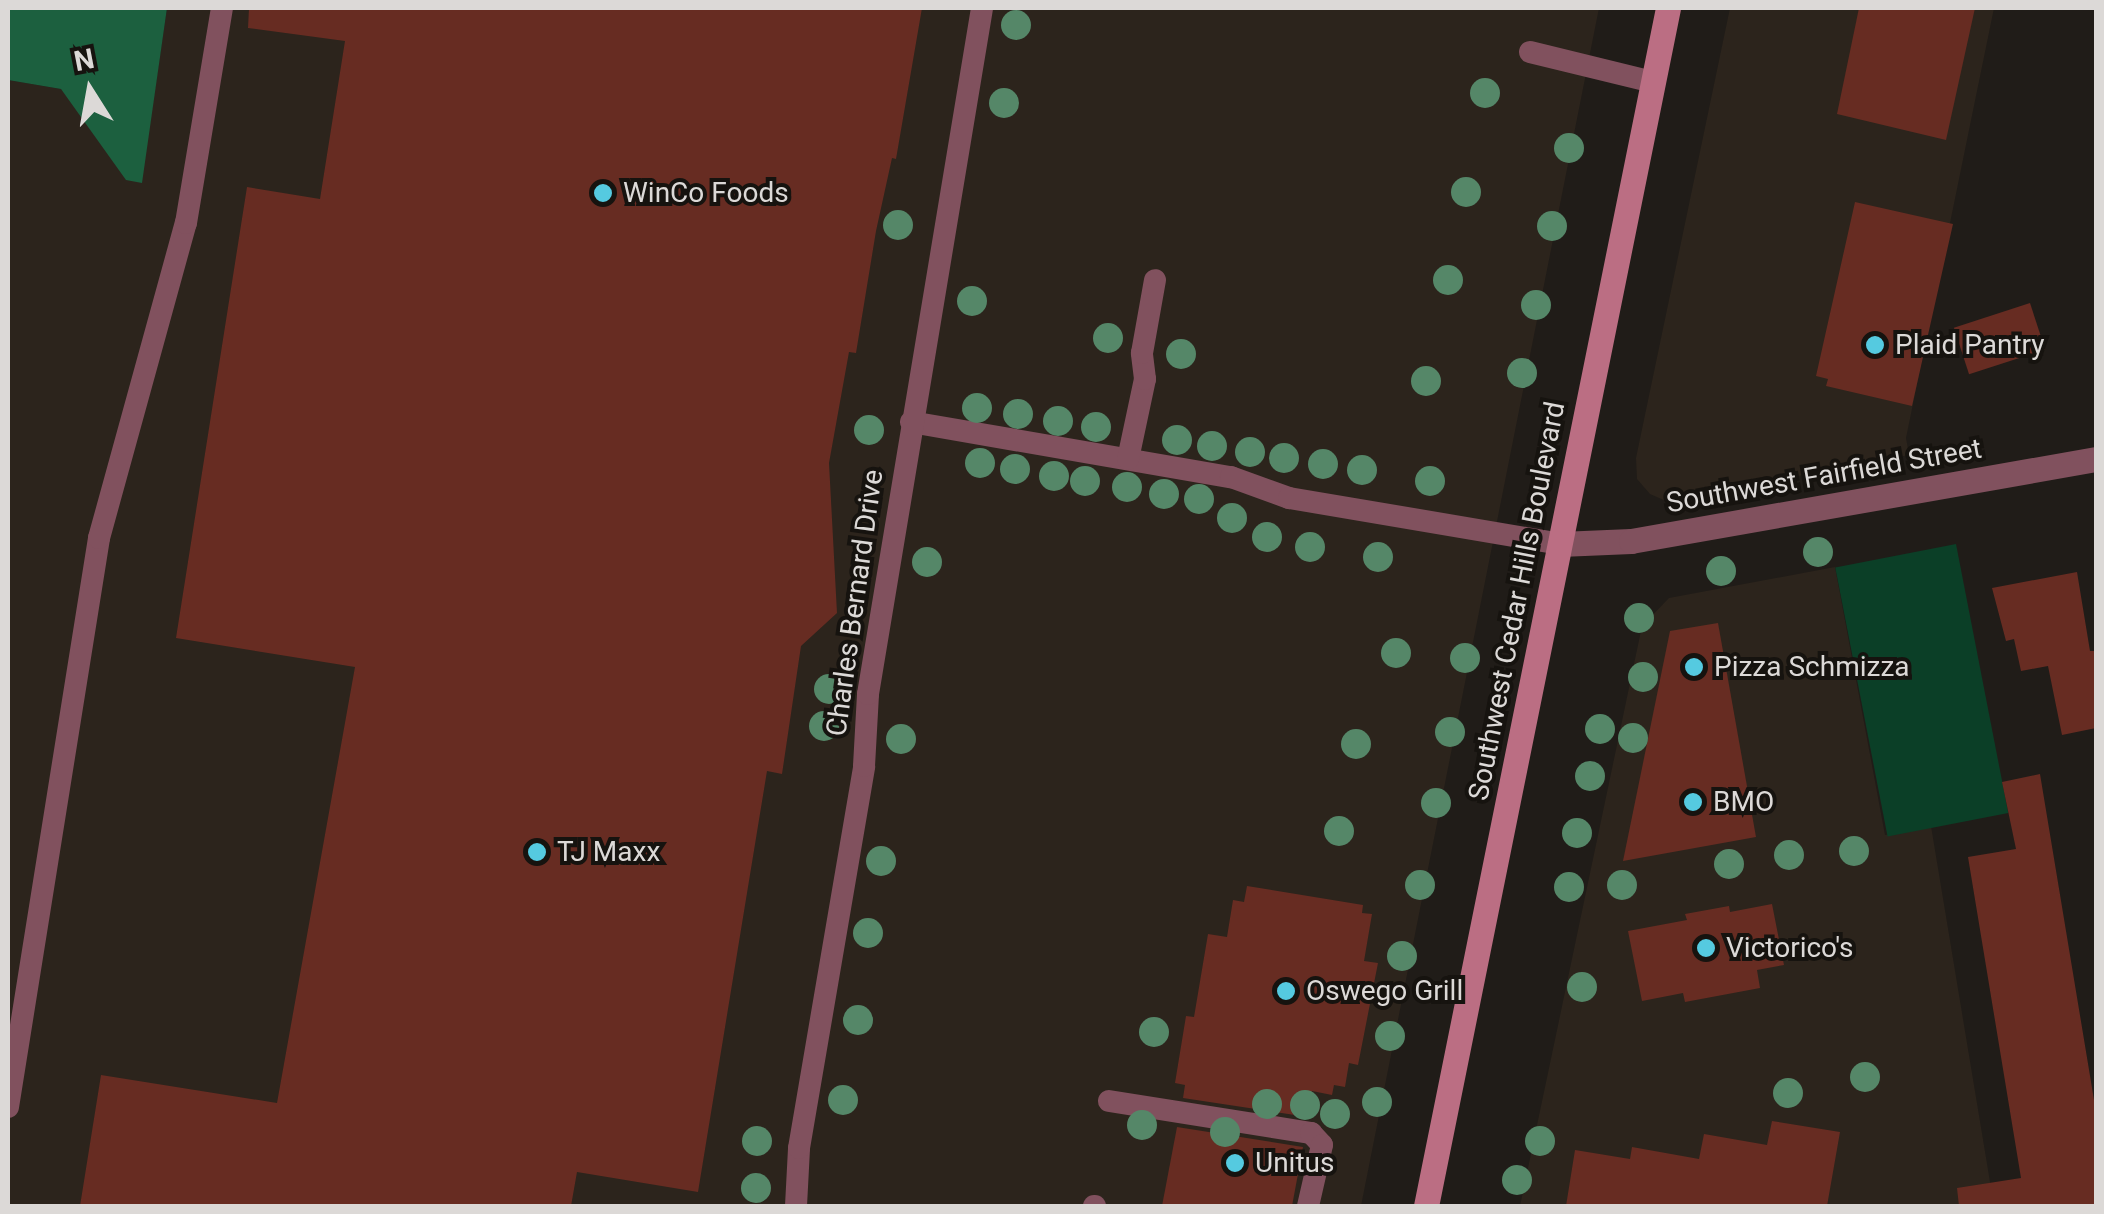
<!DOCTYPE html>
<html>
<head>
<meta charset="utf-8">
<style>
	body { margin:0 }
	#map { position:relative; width:2104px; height:1214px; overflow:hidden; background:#201c18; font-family:Roboto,sans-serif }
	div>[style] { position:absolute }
	.built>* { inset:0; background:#2c241c }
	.green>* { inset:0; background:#0b3f27; transform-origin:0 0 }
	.forest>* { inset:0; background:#1c603f }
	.building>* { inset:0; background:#672c22; transform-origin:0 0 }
	.lane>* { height:22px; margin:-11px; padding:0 11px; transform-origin:11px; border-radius:11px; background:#81515e }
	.street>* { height:25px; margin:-12.5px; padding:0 12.5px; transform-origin:12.5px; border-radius:12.5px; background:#81515e }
	.secondary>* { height:25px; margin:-12.5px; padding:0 12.5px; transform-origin:12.5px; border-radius:12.5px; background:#bb6e83 }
	.trees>* { width:30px; height:30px; margin:-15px; border-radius:50%; background:#558768 }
	.dots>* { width:28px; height:28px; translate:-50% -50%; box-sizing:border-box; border:5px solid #16130f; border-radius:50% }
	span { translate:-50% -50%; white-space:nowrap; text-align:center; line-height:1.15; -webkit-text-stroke:8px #16130f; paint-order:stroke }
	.poi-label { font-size:28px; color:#dcd9d7 }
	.left { translate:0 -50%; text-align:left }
	.street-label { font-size:28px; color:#dcd9d7 }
	.frame { position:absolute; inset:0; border:10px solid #dcd9d7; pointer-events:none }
	.north { position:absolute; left:40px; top:40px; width:100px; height:100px; -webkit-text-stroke:8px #16130f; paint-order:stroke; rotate:349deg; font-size:28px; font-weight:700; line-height:40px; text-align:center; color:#dcd9d7 }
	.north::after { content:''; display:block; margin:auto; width:35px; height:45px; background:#dcd9d7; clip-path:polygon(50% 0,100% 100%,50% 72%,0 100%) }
</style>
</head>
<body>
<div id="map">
	<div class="built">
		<i style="clip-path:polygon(167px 8px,1599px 8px,1361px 1206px,8px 1206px,8px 80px,61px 89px,141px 183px)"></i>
		<i style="clip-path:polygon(1730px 8px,1994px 8px,1906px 438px,1909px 455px,1666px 501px,1650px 494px,1637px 479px,1636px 458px)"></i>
		<i style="clip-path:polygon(1835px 567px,1885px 835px,1931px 826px,1994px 1206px,1520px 1206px,1642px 626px,1669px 598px)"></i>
	</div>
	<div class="green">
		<i style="left:1956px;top:544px;width:274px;height:123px;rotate:79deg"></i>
	</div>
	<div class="forest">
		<i style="clip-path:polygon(8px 8px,167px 8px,142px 183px,126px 180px,61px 89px,8px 80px)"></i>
	</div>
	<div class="building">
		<i style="clip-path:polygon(249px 8px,922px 8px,896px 159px,892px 158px,876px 231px,856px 353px,849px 352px,829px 463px,837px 613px,801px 646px,782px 774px,767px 771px,698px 1192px,577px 1172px,571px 1206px,80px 1206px,101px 1075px,277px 1103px,355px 667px,176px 638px,247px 187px,320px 199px,345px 41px,248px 28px)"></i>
		<i style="clip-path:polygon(1859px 8px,1975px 8px,1946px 140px,1837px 114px)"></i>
		<i style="clip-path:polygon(1855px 202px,1953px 224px,1912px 406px,1826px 386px,1828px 379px,1816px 376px)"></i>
		<i style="left:2030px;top:303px;width:49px;height:80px;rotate:72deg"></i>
		<i style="clip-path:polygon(2077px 572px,2090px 651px,2096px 651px,2096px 728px,2062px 735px,2048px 666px,2021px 671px,2014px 639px,2006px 641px,1992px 588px)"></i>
		<i style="clip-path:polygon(1718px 623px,1756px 837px,1623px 861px,1670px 631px)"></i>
		<i style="clip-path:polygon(2040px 774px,2096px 1112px,2096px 1206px,1959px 1206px,1957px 1188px,2021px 1178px,1968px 857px,2016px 849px,2002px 782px)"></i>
		<i style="clip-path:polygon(1247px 886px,1363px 905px,1362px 913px,1372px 914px,1364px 961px,1378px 963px,1358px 1065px,1349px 1063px,1345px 1087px,1334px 1085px,1332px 1095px,1312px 1091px,1308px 1117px,1183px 1098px,1185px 1085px,1175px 1083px,1186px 1016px,1194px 1017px,1208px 934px,1227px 937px,1233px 900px,1244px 902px)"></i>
		<i style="clip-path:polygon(1772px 904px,1784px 965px,1757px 970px,1760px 988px,1685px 1002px,1683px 993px,1642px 1001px,1628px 931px,1687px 920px,1685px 914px,1729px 906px,1730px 912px)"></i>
		<i style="clip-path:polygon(1772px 1121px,1840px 1132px,1827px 1206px,1566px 1206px,1575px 1150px,1630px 1159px,1632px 1147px,1699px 1159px,1704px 1134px,1767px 1145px)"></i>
		<i style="clip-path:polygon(1177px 1127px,1303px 1147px,1292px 1206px,1162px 1206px)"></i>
	</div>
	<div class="lane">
		<i style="left:1530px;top:52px;width:127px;rotate:13.7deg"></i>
		<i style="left:911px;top:422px;width:325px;rotate:9.8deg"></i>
		<i style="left:1231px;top:477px;width:62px;rotate:19.9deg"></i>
		<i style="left:1289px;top:498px;width:275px;rotate:9.6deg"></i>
		<i style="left:1128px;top:459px;width:82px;rotate:-78deg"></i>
		<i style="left:1145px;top:379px;width:26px;rotate:-97deg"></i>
		<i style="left:1142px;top:353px;width:74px;rotate:-79.9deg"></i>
		<i style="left:1109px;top:1101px;width:205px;rotate:9deg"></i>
		<i style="left:1311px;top:1133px;width:16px;rotate:47deg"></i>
		<i style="left:1322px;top:1145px;width:63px;rotate:102.9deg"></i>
		<i style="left:8px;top:1107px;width:576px;rotate:-80.91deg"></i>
		<i style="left:99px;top:538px;width:327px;rotate:-74.6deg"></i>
		<i style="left:186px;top:223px;width:218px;rotate:-80.5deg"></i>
		<i style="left:796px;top:1206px;width:58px;rotate:-87deg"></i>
		<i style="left:799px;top:1148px;width:387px;rotate:-80.3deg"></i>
		<i style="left:864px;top:766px;width:72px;rotate:-86.8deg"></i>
		<i style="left:868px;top:694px;width:695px;rotate:-80.56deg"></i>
		<i style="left:1094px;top:1206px;width:1px"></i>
	</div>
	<div class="street">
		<i style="left:1560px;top:544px;width:71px;rotate:-2.4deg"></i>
		<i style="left:1631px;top:541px;width:472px;rotate:-10deg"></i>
	</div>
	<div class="secondary">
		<i style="left:1426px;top:1206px;width:1222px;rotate:-78.58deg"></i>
	</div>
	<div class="trees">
		<i style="left:1016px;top:25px"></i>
		<i style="left:1485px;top:93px"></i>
		<i style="left:1004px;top:103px"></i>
		<i style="left:1569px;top:148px"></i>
		<i style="left:1466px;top:192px"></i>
		<i style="left:898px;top:225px"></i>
		<i style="left:1552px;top:226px"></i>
		<i style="left:1448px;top:280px"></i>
		<i style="left:972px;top:301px"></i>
		<i style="left:1536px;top:305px"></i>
		<i style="left:1108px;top:338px"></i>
		<i style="left:1181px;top:354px"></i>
		<i style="left:1522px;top:373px"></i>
		<i style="left:1426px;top:381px"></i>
		<i style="left:977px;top:408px"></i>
		<i style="left:1018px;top:414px"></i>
		<i style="left:1058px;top:421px"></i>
		<i style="left:1096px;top:427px"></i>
		<i style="left:869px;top:430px"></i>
		<i style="left:1177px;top:440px"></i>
		<i style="left:1212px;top:446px"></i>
		<i style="left:1250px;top:452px"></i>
		<i style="left:1284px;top:458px"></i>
		<i style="left:980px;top:463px"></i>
		<i style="left:1323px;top:464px"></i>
		<i style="left:1015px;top:469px"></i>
		<i style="left:1362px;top:470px"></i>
		<i style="left:1054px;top:476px"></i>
		<i style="left:1085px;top:481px"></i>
		<i style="left:1430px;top:481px"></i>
		<i style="left:1127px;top:487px"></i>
		<i style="left:1164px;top:494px"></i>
		<i style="left:1199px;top:499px"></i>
		<i style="left:1232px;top:518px"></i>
		<i style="left:1267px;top:537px"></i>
		<i style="left:1310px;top:547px"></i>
		<i style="left:1818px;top:552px"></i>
		<i style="left:1378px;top:557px"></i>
		<i style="left:927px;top:562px"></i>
		<i style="left:1721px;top:571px"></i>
		<i style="left:1639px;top:618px"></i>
		<i style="left:1396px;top:653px"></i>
		<i style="left:1465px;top:658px"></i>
		<i style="left:1643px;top:677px"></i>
		<i style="left:829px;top:689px"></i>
		<i style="left:824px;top:726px"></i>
		<i style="left:1600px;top:729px"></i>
		<i style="left:1450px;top:732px"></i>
		<i style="left:1633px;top:738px"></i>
		<i style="left:901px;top:739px"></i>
		<i style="left:1356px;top:744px"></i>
		<i style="left:1590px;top:776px"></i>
		<i style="left:1436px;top:803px"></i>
		<i style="left:1339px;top:831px"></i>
		<i style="left:1577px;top:833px"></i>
		<i style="left:1854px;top:851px"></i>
		<i style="left:1789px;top:855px"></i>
		<i style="left:881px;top:861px"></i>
		<i style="left:1729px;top:864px"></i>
		<i style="left:1420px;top:885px"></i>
		<i style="left:1622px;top:885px"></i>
		<i style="left:1569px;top:887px"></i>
		<i style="left:868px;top:933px"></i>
		<i style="left:1402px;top:956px"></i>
		<i style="left:1582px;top:987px"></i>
		<i style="left:858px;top:1020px"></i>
		<i style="left:1154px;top:1032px"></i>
		<i style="left:1390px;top:1036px"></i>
		<i style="left:1865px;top:1077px"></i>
		<i style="left:1788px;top:1093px"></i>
		<i style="left:843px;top:1100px"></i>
		<i style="left:1377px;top:1102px"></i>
		<i style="left:1267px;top:1104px"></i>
		<i style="left:1305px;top:1105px"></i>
		<i style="left:1335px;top:1114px"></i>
		<i style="left:1142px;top:1125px"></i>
		<i style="left:1225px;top:1132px"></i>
		<i style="left:757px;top:1141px"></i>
		<i style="left:1540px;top:1141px"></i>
		<i style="left:1517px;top:1180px"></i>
		<i style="left:756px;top:1188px"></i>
	</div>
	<div class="dots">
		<i style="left:603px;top:193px;background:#55cae0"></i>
		<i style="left:1875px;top:345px;background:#55cae0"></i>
		<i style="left:1694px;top:667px;background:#55cae0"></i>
		<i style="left:1693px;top:802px;background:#55cae0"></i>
		<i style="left:537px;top:852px;background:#55cae0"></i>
		<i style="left:1706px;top:948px;background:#55cae0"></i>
		<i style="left:1286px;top:991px;background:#55cae0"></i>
		<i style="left:1235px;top:1163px;background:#55cae0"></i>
	</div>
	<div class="poi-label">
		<span class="left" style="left:623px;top:193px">WinCo Foods</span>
		<span class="left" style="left:1895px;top:345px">Plaid Pantry</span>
		<span class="left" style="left:1714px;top:667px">Pizza Schmizza</span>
		<span class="left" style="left:1713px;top:802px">BMO</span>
		<span class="left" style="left:557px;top:852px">TJ Maxx</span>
		<span class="left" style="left:1726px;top:948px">Victorico's</span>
		<span class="left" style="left:1306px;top:991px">Oswego Grill</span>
		<span class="left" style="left:1255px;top:1163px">Unitus</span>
	</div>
	<div class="street-label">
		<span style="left:1824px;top:476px;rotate:-10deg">Southwest Fairfield Street</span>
		<span style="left:1517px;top:601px;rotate:-79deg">Southwest Cedar Hills Boulevard</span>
		<span style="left:855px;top:603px;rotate:-82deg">Charles Bernard Drive</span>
	</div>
	<div class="frame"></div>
	<div class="north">N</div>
</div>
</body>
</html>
